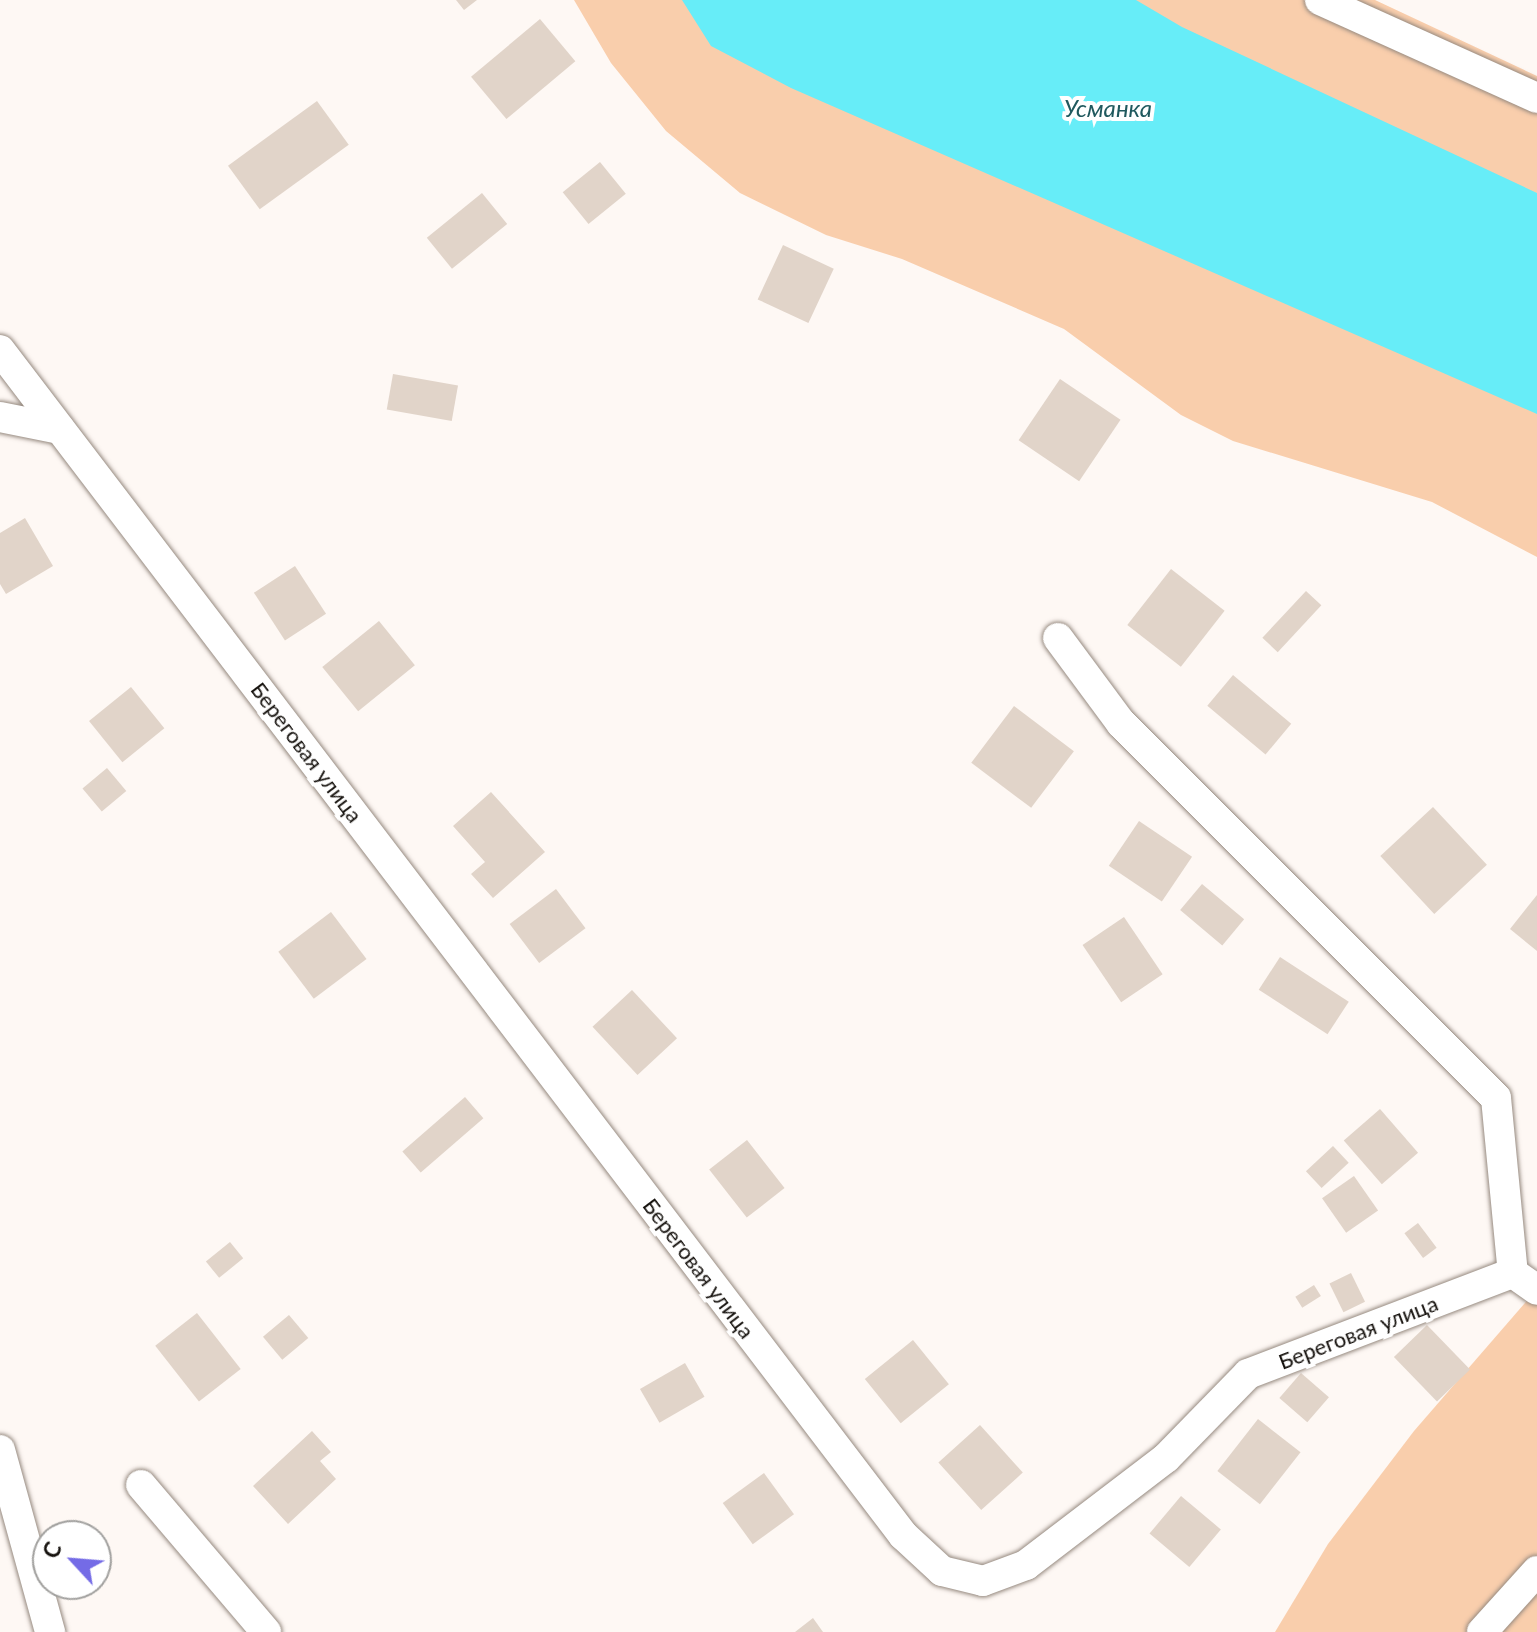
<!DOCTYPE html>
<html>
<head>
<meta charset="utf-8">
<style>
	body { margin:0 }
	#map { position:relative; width:1537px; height:1632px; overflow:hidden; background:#fef8f4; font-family:Lato,sans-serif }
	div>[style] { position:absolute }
	.green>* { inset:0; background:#f9ceac }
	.water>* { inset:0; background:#67edf8 }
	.building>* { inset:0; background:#e1d4c9; transform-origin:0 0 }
	.roads { filter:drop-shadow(0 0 2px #968a80) drop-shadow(0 0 2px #968a80) }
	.street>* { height:30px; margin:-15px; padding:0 15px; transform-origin:15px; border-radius:15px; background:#fff }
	span { translate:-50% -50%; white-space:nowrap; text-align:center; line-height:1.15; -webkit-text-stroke:8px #fff; paint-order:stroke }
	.street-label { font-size:22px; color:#15110d }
	.water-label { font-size:24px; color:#20595e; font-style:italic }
	.north { position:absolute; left:32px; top:1520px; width:80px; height:80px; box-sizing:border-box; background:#fff; border:2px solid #a1a09e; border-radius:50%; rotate:296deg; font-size:22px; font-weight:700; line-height:32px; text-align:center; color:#15110d }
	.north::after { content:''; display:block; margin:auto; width:28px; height:36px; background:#746be6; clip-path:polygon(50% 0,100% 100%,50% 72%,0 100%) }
</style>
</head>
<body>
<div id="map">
	<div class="green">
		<i style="clip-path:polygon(574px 0,1375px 0,1537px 76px,1537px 557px,1432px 502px,1233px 441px,1181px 415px,1064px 329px,902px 259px,826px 235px,740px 193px,666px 131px,611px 63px)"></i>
		<i style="clip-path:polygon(1537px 1289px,1537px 1632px,1275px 1632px,1328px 1544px,1414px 1431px)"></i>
	</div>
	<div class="water">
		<i style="clip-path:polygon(682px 0,1136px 0,1182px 27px,1537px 193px,1537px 414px,791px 88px,711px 46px)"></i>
	</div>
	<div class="building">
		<i style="clip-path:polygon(456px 0,477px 0,464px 10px)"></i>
		<i style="left:540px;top:19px;width:55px;height:90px;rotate:50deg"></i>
		<i style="left:317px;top:101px;width:54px;height:110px;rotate:54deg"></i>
		<i style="left:600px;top:162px;width:41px;height:48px;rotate:51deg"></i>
		<i style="left:482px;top:193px;width:40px;height:71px;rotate:51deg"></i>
		<i style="left:783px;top:245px;width:56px;height:60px;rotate:25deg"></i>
		<i style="left:393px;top:374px;width:66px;height:36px;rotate:10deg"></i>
		<i style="left:1060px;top:379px;width:73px;height:74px;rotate:34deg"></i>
		<i style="clip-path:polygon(25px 518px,53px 566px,6px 594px,0 584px,0 533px)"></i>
		<i style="left:295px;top:566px;width:57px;height:49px;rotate:57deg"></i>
		<i style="left:1171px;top:569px;width:68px;height:71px;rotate:38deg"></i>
		<i style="left:1306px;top:591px;width:21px;height:64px;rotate:43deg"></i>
		<i style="left:379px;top:621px;width:57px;height:73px;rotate:51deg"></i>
		<i style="left:1233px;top:675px;width:76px;height:40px;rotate:40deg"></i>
		<i style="left:131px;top:687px;width:53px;height:54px;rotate:51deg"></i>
		<i style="left:1014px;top:706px;width:75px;height:71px;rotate:37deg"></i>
		<i style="left:107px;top:768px;width:30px;height:32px;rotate:50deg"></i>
		<i style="clip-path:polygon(491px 792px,545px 852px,493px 898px,471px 874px,485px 862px,453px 826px)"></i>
		<i style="left:1433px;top:807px;width:79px;height:72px;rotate:47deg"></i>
		<i style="left:1139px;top:821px;width:64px;height:54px;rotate:34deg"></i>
		<i style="left:1202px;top:884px;width:55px;height:34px;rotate:40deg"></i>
		<i style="left:556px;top:889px;width:49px;height:58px;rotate:53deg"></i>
		<i style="clip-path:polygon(1537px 895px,1537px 951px,1510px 929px)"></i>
		<i style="left:331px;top:912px;width:59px;height:66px;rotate:53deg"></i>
		<i style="left:1124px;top:917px;width:69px;height:50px;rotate:56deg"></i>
		<i style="left:1280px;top:957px;width:82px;height:39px;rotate:33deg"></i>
		<i style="left:632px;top:990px;width:66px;height:54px;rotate:47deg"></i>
		<i style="left:465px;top:1097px;width:28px;height:83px;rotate:49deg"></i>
		<i style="left:1380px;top:1109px;width:58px;height:48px;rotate:49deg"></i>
		<i style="left:747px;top:1140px;width:61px;height:48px;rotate:52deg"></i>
		<i style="left:1333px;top:1146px;width:23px;height:37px;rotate:47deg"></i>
		<i style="left:1354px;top:1176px;width:42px;height:39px;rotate:55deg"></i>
		<i style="left:1418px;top:1223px;width:31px;height:17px;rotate:53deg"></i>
		<i style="left:230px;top:1242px;width:21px;height:31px;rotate:51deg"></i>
		<i style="left:1351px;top:1273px;width:32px;height:24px;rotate:64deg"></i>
		<i style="left:1314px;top:1285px;width:13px;height:22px;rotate:58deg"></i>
		<i style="left:197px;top:1313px;width:71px;height:53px;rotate:52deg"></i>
		<i style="left:289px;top:1315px;width:30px;height:34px;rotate:50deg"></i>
		<i style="left:1427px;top:1325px;width:62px;height:46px;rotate:46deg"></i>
		<i style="left:913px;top:1340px;width:57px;height:62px;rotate:51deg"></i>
		<i style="left:685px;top:1363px;width:39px;height:52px;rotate:60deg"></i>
		<i style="left:1301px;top:1373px;width:37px;height:33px;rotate:41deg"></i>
		<i style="left:1258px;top:1419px;width:54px;height:66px;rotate:38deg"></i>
		<i style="left:980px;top:1425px;width:64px;height:56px;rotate:48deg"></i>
		<i style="clip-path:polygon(312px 1431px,331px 1452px,320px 1461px,336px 1479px,288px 1524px,253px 1486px)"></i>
		<i style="left:764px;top:1473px;width:51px;height:51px;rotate:54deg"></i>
		<i style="left:1181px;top:1496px;width:52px;height:49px;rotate:40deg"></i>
		<i style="clip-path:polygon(813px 1618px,823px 1632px,795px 1632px)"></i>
	</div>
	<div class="roads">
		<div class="street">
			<i style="left:1320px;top:0;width:238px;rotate:24.3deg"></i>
			<i style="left:0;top:350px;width:1490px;rotate:52.69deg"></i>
			<i style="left:903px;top:1535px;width:53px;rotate:42.7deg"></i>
			<i style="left:942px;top:1571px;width:42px;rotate:13.7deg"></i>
			<i style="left:983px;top:1581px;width:46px;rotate:-20.4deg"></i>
			<i style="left:1026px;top:1565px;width:176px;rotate:-37.4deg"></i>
			<i style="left:1166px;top:1458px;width:117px;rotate:-45.7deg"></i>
			<i style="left:1248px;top:1374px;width:284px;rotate:-20.9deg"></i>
			<i style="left:0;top:417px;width:61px;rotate:11.3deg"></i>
			<i style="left:1058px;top:638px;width:106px;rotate:53.5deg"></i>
			<i style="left:1121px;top:723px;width:530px;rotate:45deg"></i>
			<i style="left:1496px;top:1098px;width:176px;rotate:84.5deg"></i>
			<i style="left:1513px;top:1273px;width:29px;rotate:35deg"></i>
			<i style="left:0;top:1450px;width:189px;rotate:74.6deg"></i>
			<i style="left:141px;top:1485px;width:193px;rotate:49.6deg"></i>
			<i style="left:1482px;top:1632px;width:82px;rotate:-48deg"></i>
		</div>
	</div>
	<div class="street-label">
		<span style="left:307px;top:752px;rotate:53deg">Береговая улица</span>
		<span style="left:699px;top:1268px;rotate:53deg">Береговая улица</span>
		<span style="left:1358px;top:1332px;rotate:-21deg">Береговая улица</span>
	</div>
	<div class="water-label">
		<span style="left:1108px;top:108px">Усманка</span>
	</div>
	<div class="north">С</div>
</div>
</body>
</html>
